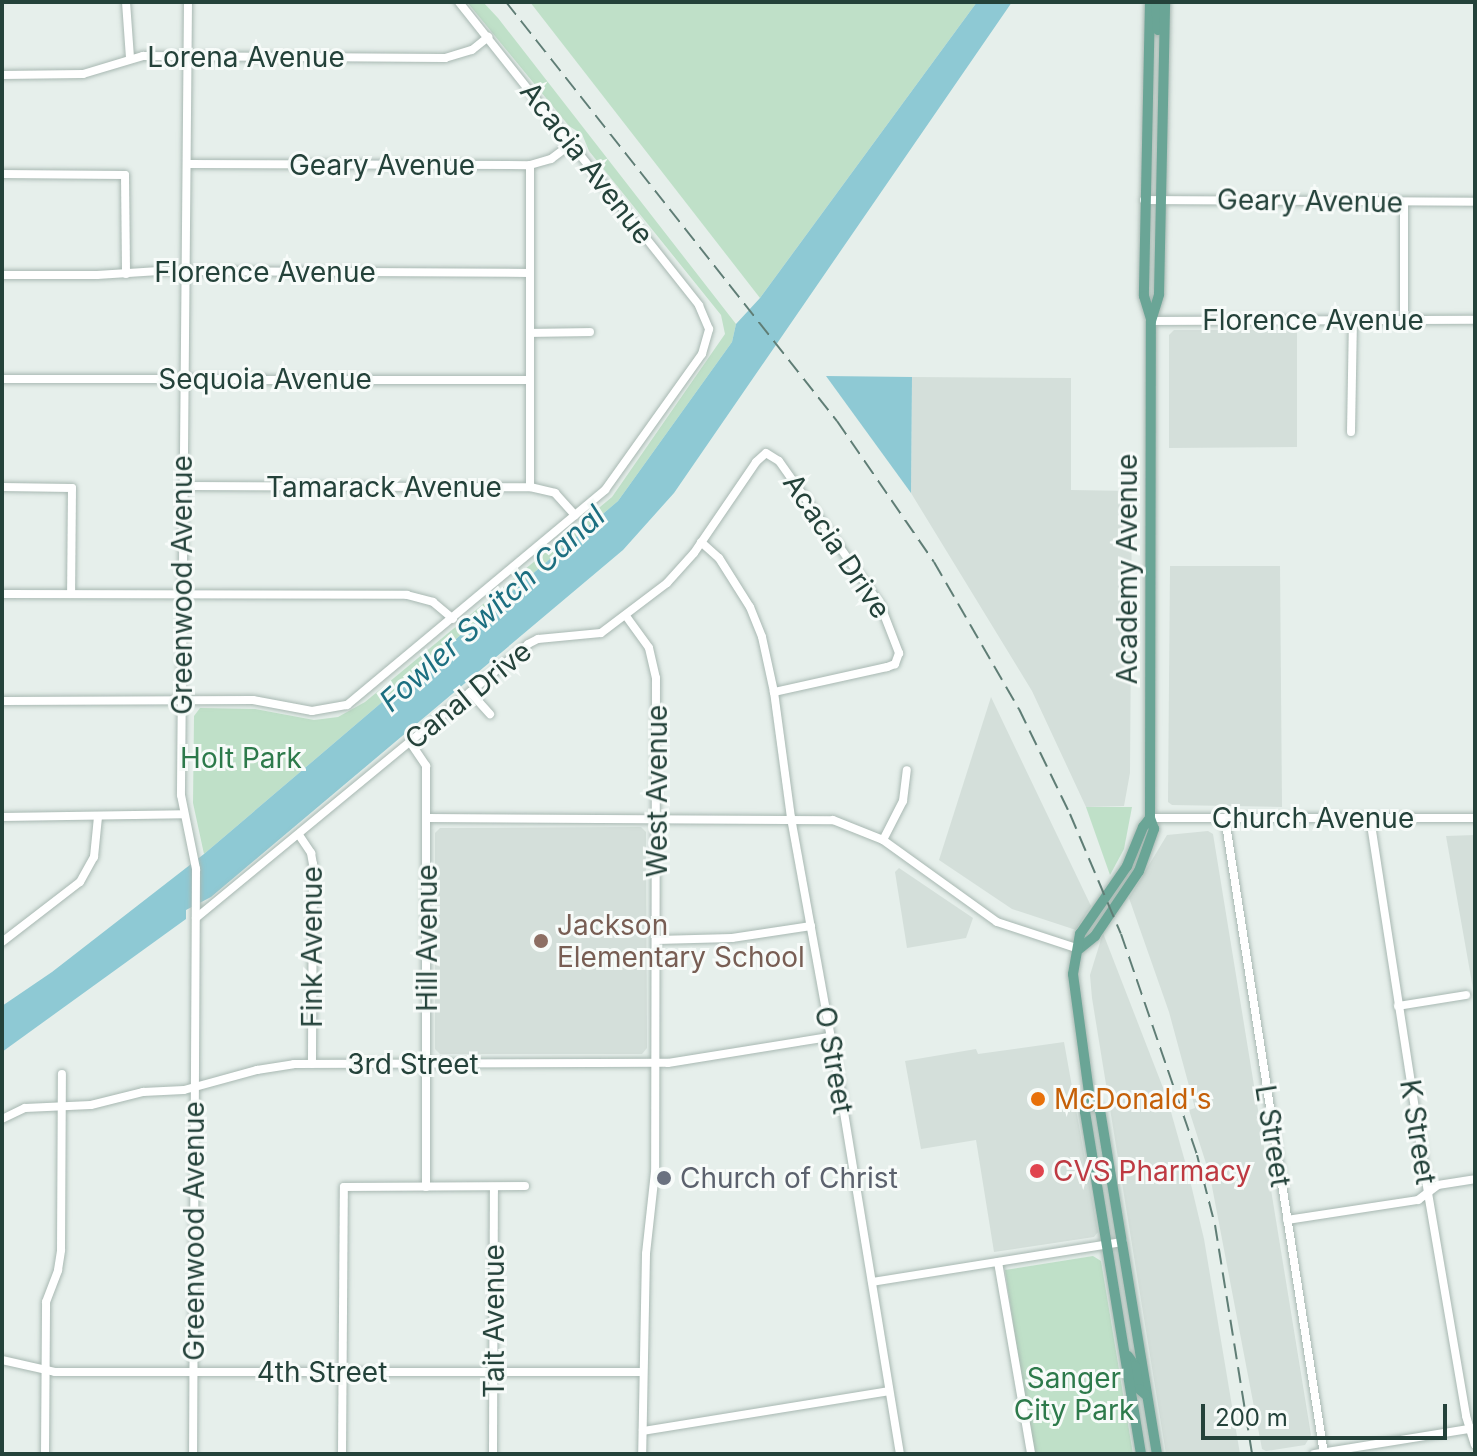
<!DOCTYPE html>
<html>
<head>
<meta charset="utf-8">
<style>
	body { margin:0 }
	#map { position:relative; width:1477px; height:1456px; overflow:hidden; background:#e6efeb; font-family:Inter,sans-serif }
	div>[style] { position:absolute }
	.built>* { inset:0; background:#d4dfda }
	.green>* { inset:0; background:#bfe0c8 }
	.water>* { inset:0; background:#8ec9d4 }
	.roads { filter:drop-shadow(0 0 2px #a8b8b2) drop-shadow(0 0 2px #a8b8b2) }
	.minor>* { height:8px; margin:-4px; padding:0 4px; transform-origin:4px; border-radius:4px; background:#fff }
	.major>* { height:10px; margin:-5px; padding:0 5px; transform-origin:5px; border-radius:5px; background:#6aa596 }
	.rail>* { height:2px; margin-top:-1px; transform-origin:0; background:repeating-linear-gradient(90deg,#5f7d75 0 16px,transparent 0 24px) }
	.dots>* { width:22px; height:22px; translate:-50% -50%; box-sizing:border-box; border:4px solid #f7fbf9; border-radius:50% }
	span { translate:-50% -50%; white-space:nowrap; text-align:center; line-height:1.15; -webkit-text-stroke:6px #f7fbf9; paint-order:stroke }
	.street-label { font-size:28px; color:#24423a }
	.park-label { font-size:28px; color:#2d7a4b }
	.education-label { font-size:28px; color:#785e54 }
	.left { translate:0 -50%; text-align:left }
	.food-label { font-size:28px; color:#c56008 }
	.health-label { font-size:28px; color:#be3a42 }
	.worship-label { font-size:28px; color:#5b616d }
	.water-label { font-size:30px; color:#1c6f80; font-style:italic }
	.frame { position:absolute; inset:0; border:4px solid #24423a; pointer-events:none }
	.scale { position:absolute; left:1201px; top:1404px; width:246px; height:36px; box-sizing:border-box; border:4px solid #24423a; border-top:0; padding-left:10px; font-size:24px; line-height:28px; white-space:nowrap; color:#24423a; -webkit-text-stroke:6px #f7fbf9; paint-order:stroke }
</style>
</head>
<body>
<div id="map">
	<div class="built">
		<i style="clip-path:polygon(1174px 330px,1297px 330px,1297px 447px,1169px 448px,1169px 335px)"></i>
		<i style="clip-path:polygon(912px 377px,1071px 378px,1071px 490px,1132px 491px,1130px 773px,1124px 806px,1086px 807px,1032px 691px,911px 493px)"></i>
		<i style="clip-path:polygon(1170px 566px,1280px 566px,1282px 807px,1172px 805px,1168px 802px)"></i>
		<i style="clip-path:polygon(991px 697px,1091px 906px,1076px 930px,1012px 909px,939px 860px)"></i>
		<i style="clip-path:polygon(641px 827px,646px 832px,647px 1048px,642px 1054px,440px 1054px,435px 1049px,435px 833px,440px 828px)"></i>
		<i style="clip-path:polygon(1208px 831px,1213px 834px,1311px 1435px,1305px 1445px,1266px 1451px,1262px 1449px,1210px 1176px,1189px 1110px,1195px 1108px,1169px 1012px,1129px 898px,1167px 835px)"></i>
		<i style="clip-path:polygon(1475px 835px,1475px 1000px,1446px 836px)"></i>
		<i style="clip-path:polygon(899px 868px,973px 918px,966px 938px,907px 948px,895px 872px)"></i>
		<i style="clip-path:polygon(1103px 933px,1167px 1098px,1188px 1172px,1204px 1239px,1240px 1454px,1166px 1454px,1092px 998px,1090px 975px)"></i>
		<i style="clip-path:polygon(1064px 1042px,1098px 1232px,1094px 1237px,994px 1252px,976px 1140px,921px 1149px,905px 1061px,976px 1049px,978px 1054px)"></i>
	</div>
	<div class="green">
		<i style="clip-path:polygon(467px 2px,483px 2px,498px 18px,736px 324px,732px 342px,618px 501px,204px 854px,193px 803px,194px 716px,200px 708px,255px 709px,314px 720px,338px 717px,365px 702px,612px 497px,725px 334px,721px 315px,589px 151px,582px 134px,569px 126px)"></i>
		<i style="clip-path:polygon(530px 2px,977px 2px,760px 298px)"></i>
		<i style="clip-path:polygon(1086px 807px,1132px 807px,1124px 849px,1110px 875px)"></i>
		<i style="clip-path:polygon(1093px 1256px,1101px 1261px,1133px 1454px,1033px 1454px,1005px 1270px)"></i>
	</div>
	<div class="water">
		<i style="clip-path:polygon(977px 2px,1012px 2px,674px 493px,623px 550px,211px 897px,186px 910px,186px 919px,2px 1052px,2px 1006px,52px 972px,204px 854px,618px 501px,732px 342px,736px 324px,760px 298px)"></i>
		<i style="clip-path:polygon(826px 376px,912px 377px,911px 493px)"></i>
	</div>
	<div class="roads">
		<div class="minor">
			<i style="left:126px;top:2px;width:56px;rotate:85.9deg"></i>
			<i style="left:188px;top:2px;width:793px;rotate:90.51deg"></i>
			<i style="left:181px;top:795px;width:76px;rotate:78.5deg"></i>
			<i style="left:196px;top:869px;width:585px;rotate:90.29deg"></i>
			<i style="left:2px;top:75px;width:81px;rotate:-0.7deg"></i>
			<i style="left:83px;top:74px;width:63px;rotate:-16.7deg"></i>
			<i style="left:143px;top:56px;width:302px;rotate:0.4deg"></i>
			<i style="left:445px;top:58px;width:28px;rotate:-17deg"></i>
			<i style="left:472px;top:50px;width:21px;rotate:-39deg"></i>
			<i style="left:187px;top:164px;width:343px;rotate:0.2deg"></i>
			<i style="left:530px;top:165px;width:22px;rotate:-16deg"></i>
			<i style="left:551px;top:159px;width:25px;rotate:-37deg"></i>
			<i style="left:2px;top:174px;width:123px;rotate:0.5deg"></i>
			<i style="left:125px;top:175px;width:99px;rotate:89.4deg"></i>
			<i style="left:1144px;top:200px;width:331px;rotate:0.3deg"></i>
			<i style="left:2px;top:275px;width:95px"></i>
			<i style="left:97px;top:275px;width:62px;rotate:-3.7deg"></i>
			<i style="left:159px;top:271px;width:370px;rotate:0.3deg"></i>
			<i style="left:1404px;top:319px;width:117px;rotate:-90deg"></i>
			<i style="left:1151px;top:321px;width:324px;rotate:-0.2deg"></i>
			<i style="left:530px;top:333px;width:60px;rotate:-1deg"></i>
			<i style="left:2px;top:379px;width:526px;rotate:0.11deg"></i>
			<i style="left:1351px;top:432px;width:110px;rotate:-89deg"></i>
			<i style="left:183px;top:486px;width:347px;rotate:0.2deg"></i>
			<i style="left:530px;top:487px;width:26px;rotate:13deg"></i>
			<i style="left:555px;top:493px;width:30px;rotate:48deg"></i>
			<i style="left:2px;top:487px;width:70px;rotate:0.8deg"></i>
			<i style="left:72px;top:488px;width:106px;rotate:90.5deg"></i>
			<i style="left:530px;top:487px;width:322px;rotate:-90deg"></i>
			<i style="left:701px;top:542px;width:24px;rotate:42deg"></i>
			<i style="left:719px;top:558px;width:58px;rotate:57.7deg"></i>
			<i style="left:750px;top:607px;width:32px;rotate:68deg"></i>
			<i style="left:762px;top:637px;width:56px;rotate:77.7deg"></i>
			<i style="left:774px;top:692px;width:127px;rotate:82.3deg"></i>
			<i style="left:791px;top:818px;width:280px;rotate:79.7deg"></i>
			<i style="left:841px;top:1094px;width:365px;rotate:80.7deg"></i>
			<i style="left:2px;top:594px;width:405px;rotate:0.1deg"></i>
			<i style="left:407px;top:595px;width:27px;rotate:15deg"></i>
			<i style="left:433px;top:602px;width:26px;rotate:40deg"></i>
			<i style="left:626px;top:616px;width:39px;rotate:54deg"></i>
			<i style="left:649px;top:648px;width:31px;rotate:77deg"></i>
			<i style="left:656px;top:678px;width:494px;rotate:90.1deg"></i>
			<i style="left:655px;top:1172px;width:82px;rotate:96.3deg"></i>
			<i style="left:646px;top:1254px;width:200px;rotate:91.1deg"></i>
			<i style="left:470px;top:692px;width:30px;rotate:48deg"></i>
			<i style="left:2px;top:701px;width:251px;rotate:-0.2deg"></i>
			<i style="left:253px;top:700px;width:60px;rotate:10.6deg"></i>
			<i style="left:312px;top:711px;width:36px;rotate:-10deg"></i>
			<i style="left:347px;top:705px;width:336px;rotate:-39.8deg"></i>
			<i style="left:605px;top:490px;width:167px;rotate:-54.5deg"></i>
			<i style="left:702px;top:354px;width:26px;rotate:-74deg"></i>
			<i style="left:709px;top:329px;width:26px;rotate:-113deg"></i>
			<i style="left:699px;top:305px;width:387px;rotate:-128.4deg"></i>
			<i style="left:410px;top:742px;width:29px;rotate:56deg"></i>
			<i style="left:426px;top:766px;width:421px;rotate:90deg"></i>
			<i style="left:2px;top:817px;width:182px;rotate:-0.9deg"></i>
			<i style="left:427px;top:818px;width:406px;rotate:0.3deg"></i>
			<i style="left:833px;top:820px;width:54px;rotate:21.8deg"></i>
			<i style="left:883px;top:840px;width:140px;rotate:35.7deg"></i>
			<i style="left:997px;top:922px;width:86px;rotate:18.2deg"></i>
			<i style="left:1150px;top:818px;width:325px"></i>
			<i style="left:1225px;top:818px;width:644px;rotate:81.15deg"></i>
			<i style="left:1370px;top:818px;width:379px;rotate:81.2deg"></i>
			<i style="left:1428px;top:1193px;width:226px;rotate:80.3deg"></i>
			<i style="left:1466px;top:1416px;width:30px;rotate:73deg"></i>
			<i style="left:299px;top:835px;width:22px;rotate:56deg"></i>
			<i style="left:311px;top:853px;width:11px;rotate:80deg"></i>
			<i style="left:313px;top:864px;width:200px;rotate:90.3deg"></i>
			<i style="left:883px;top:840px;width:44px;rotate:-62.9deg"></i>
			<i style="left:903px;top:801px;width:31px;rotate:-83deg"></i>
			<i style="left:196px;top:918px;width:430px;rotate:-39.5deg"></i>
			<i style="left:528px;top:644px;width:11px;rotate:-27deg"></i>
			<i style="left:538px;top:639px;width:63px;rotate:-5.4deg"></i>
			<i style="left:601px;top:633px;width:83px;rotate:-37.1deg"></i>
			<i style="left:667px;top:583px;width:40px;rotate:-48deg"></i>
			<i style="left:694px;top:553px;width:110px;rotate:-55.7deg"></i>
			<i style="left:756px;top:462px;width:13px;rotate:-42deg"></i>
			<i style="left:766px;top:453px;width:15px;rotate:32deg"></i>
			<i style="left:779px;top:461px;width:175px;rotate:54.8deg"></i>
			<i style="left:880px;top:604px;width:53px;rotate:68.8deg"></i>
			<i style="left:899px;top:653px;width:12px;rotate:110deg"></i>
			<i style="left:895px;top:664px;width:9px;rotate:159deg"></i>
			<i style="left:887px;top:667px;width:116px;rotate:167.5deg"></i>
			<i style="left:657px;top:940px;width:75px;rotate:-1.5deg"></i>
			<i style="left:732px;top:938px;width:80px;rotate:-8.6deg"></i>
			<i style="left:2px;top:942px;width:98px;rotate:-37.6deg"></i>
			<i style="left:80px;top:882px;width:29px;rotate:-61deg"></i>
			<i style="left:94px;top:857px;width:40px;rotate:-84.3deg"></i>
			<i style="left:1398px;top:1006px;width:69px;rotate:-9.2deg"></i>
			<i style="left:2px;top:1119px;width:25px;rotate:-26deg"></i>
			<i style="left:25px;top:1108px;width:66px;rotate:-2.6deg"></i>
			<i style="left:91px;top:1105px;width:54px;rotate:-14deg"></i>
			<i style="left:143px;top:1092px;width:41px;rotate:-2.8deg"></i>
			<i style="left:184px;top:1090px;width:76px;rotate:-15.3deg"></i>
			<i style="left:257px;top:1070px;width:37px;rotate:-9deg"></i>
			<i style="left:294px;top:1064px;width:374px;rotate:-0.2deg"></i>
			<i style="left:668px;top:1063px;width:163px;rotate:-9.2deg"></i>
			<i style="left:1287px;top:1220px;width:133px;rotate:-8.7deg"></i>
			<i style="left:1418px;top:1200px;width:25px;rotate:-37deg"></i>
			<i style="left:1438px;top:1185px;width:37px;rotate:-9deg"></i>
			<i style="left:998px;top:1262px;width:195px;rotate:80.2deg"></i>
			<i style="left:872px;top:1282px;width:254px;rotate:-9.1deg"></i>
			<i style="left:2px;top:1360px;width:54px;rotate:12.8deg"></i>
			<i style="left:55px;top:1372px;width:588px"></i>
			<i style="left:643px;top:1431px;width:249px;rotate:-9.2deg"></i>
			<i style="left:45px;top:1454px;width:152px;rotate:-89.6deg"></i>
			<i style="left:46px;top:1302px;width:34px;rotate:-69deg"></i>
			<i style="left:58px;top:1270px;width:20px;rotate:-81deg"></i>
			<i style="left:61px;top:1250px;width:176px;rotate:-89.7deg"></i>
			<i style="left:342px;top:1454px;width:267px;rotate:-89.6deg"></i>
			<i style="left:344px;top:1187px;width:181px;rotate:-0.3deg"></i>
			<i style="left:493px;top:1454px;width:266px;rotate:-89.8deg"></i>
			<i style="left:1314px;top:1454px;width:162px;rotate:-9.2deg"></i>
		</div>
		<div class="major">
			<i style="left:1150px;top:2px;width:294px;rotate:91.2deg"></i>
			<i style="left:1144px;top:296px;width:24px;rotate:73deg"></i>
			<i style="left:1156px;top:2px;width:28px;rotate:86deg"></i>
			<i style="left:1079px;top:949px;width:21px;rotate:-39deg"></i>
			<i style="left:1095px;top:936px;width:78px;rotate:-55.9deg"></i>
			<i style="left:1139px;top:871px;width:45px;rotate:-70.3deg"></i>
			<i style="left:1154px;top:829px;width:12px;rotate:-110deg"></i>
			<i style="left:1150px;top:818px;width:497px;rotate:-89.9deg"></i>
			<i style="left:1151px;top:321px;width:28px;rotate:-73deg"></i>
			<i style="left:1159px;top:294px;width:292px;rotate:-88.8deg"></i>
			<i style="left:1090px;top:1100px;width:14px;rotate:45deg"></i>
			<i style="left:1100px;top:1110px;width:349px;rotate:80.6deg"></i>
			<i style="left:1128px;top:1356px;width:12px;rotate:55deg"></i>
			<i style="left:1135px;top:1366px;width:23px;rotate:80deg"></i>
			<i style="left:1139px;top:1389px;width:8px;rotate:40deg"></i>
			<i style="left:1141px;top:1454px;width:347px;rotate:-99.3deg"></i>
			<i style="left:1085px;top:1112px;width:13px;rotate:-67deg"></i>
			<i style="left:1090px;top:1100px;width:127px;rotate:-97.7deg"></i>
			<i style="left:1073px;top:974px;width:41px;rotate:-80.1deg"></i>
			<i style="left:1080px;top:934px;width:83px;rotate:-55.3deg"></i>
			<i style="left:1127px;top:866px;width:42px;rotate:-67.7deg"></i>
			<i style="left:1143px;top:827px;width:11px;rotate:-52deg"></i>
		</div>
	</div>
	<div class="rail">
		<i style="left:506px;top:2px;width:534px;rotate:51.69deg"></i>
		<i style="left:837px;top:421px;width:171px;rotate:55.5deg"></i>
		<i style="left:934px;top:562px;width:170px;rotate:60deg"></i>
		<i style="left:1019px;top:709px;width:117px;rotate:64.1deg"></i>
		<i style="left:1070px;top:814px;width:130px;rotate:67deg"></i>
		<i style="left:1121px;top:934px;width:234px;rotate:71deg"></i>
		<i style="left:1197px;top:1155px;width:72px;rotate:75.6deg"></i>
		<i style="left:1215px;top:1225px;width:232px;rotate:80.8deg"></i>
	</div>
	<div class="dots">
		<i style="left:541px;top:941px;background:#8d6e63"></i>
		<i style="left:1038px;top:1099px;background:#e8710a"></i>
		<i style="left:1037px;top:1171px;background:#e0444e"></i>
		<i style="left:664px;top:1178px;background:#6b7280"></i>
	</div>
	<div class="street-label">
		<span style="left:246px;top:57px">Lorena Avenue</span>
		<span style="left:587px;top:163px;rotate:52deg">Acacia Avenue</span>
		<span style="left:382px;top:165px">Geary Avenue</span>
		<span style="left:1310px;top:201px;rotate:1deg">Geary Avenue</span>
		<span style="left:265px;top:272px">Florence Avenue</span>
		<span style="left:1313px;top:320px">Florence Avenue</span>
		<span style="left:265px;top:379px">Sequoia Avenue</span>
		<span style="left:384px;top:487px">Tamarack Avenue</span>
		<span style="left:837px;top:546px;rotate:56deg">Acacia Drive</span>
		<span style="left:1127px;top:569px;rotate:-90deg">Academy Avenue</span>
		<span style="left:182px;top:585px;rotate:-90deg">Greenwood Avenue</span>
		<span style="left:468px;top:695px;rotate:-39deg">Canal Drive</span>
		<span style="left:657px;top:791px;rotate:-90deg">West Avenue</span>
		<span style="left:1313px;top:818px">Church Avenue</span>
		<span style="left:427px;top:938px;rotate:-90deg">Hill Avenue</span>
		<span style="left:312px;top:947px;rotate:-90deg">Fink Avenue</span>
		<span style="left:834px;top:1060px;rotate:80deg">O Street</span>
		<span style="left:413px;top:1064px">3rd Street</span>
		<span style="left:1418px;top:1132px;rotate:81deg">K Street</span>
		<span style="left:1273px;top:1136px;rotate:81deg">L Street</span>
		<span style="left:194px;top:1231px;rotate:-90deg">Greenwood Avenue</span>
		<span style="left:494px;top:1321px;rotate:-90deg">Tait Avenue</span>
		<span style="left:322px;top:1372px">4th Street</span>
	</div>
	<div class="park-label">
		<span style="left:241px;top:758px">Holt Park</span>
		<span style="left:1074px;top:1394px">Sanger<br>City Park</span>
	</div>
	<div class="education-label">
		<span class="left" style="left:557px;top:941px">Jackson<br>Elementary School</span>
	</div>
	<div class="food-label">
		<span class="left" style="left:1054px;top:1099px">McDonald's</span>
	</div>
	<div class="health-label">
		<span class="left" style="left:1053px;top:1171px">CVS Pharmacy</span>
	</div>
	<div class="worship-label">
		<span class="left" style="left:680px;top:1178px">Church of Christ</span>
	</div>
	<div class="water-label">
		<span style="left:492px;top:608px;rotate:-42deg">Fowler Switch Canal</span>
	</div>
	<div class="frame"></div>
	<div class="scale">200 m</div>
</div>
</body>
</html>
